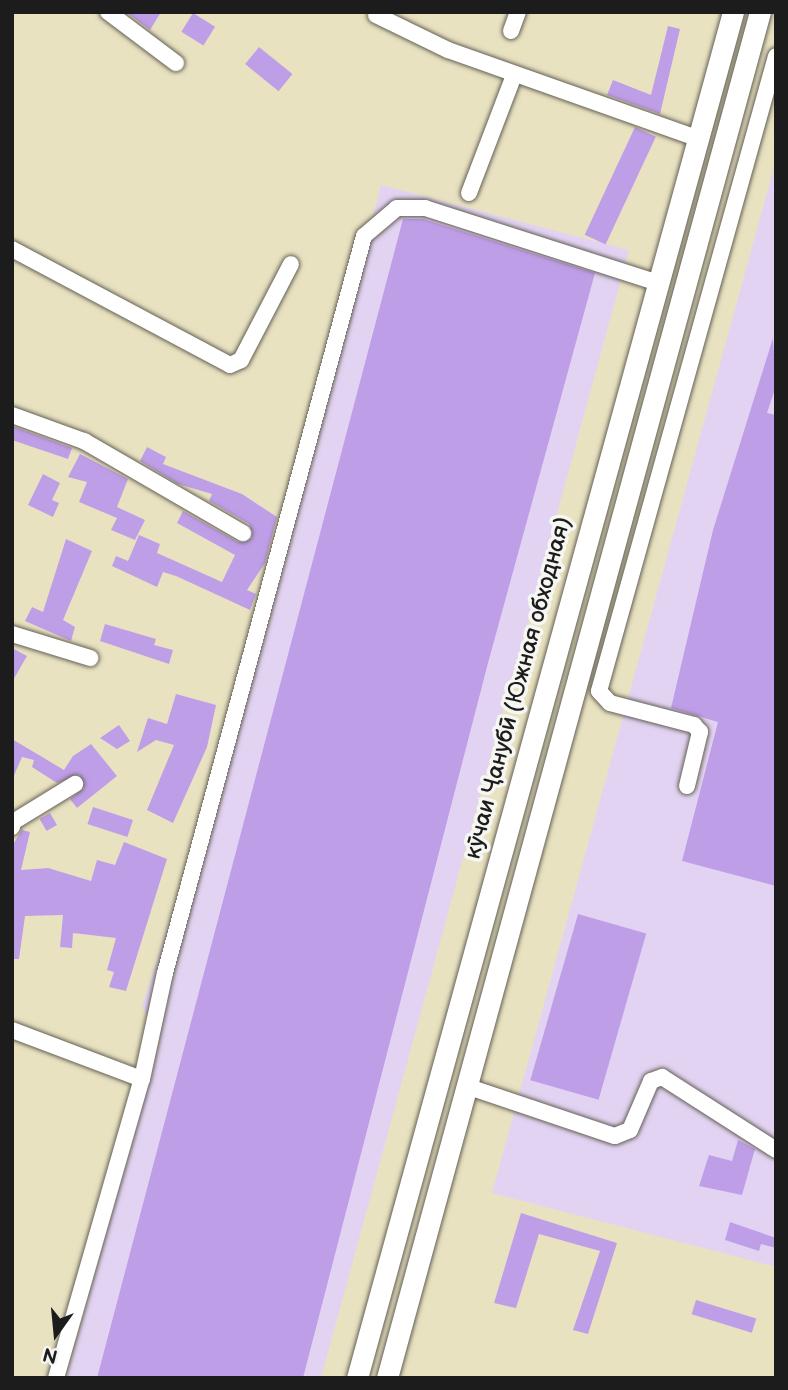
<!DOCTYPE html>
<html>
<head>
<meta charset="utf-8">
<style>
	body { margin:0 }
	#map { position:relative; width:788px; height:1390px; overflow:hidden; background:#e9e2c1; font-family:"Balsamiq Sans",sans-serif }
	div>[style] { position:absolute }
	.built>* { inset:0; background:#e3d3f3 }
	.building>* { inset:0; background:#bf9ee8; transform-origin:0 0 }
	.roads { filter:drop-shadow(0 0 2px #646156) drop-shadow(0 0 2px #646156) }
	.minor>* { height:16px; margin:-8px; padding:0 8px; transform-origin:8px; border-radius:8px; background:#fff }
	.major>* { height:21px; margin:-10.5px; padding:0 10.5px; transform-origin:10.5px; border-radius:10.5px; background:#fff }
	span { translate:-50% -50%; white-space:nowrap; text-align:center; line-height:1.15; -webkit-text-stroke:7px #f6f6f2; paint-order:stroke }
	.street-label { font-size:23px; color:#1c1c1c }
	.frame { position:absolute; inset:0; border:14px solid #1c1c1c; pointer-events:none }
	.north { position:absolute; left:21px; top:1299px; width:70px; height:70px; -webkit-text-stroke:5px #f6f6f2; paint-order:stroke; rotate:195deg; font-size:19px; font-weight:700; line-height:28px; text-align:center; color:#1c1c1c }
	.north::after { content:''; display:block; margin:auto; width:24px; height:32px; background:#1c1c1c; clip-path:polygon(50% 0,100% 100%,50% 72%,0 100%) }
</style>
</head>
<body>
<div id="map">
	<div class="built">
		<i style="clip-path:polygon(776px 160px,776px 1267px,492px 1193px)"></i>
		<i style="clip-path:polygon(381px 185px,629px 250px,321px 1378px,66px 1378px,160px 1039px,142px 1006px,191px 858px,336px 361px)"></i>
	</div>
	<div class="building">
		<i style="clip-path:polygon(126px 12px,161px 12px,150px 30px)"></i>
		<i style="left:193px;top:13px;width:26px;height:22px;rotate:32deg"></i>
		<i style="clip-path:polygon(668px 26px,680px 29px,660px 114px,607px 95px,613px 80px,651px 95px)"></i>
		<i style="left:259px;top:47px;width:43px;height:22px;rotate:39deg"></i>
		<i style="left:635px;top:127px;width:23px;height:119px;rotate:25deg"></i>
		<i style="clip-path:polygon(403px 219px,423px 219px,595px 273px,488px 663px,303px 1378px,97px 1378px)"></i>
		<i style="clip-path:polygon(773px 338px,776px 386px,767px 413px,776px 415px,776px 886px,682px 861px,718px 722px,671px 708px,713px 530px)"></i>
		<i style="clip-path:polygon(12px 426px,72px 448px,68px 459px,12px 440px)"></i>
		<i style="clip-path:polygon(147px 447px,166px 457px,163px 464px,242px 494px,277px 517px,265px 563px,247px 590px,256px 594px,250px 610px,176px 576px,163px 572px,157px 587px,112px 566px,116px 556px,128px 561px,139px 535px,160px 544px,157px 553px,222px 582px,235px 555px,177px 523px,183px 511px,238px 542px,252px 538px,249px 524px,209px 501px,212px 494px,178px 484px,140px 461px)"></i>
		<i style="clip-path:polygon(80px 454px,128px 479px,117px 507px,145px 520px,135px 540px,111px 530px,117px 518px,79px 502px,87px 482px,68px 477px)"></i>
		<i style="clip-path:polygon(43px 474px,60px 483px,52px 500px,59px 503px,53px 517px,28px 505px)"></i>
		<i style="clip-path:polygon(66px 539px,92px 551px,63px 620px,75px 627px,71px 641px,25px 621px,32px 607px,43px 612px)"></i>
		<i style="clip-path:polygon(105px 624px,156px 639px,154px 645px,173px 650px,169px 664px,100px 641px)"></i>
		<i style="clip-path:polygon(12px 648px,27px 656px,12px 682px)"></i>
		<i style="clip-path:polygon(176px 694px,216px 705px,207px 747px,173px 823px,147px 810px,174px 745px,156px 740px,137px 752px,148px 718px,167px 724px)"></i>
		<i style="clip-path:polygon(119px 725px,130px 741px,117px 749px,100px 738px)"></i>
		<i style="clip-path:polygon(12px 739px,64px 770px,73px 756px,91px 744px,117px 776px,77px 808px,70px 799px,84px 788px,79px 775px,57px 783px,32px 767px,34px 760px,22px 757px,12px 780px)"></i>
		<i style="left:93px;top:807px;width:42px;height:18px;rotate:18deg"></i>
		<i style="left:50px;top:813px;width:14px;height:12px;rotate:60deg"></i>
		<i style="clip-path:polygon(22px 830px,30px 832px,21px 870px,48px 868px,91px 881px,97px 860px,115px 865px,124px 842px,167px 859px,126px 991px,109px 987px,114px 972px,107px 970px,116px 938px,73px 933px,72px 948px,60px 947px,63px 915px,25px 916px,19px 959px,12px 959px,12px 846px)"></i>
		<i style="left:578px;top:914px;width:71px;height:173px;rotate:16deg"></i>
		<i style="clip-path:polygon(738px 1140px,755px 1149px,742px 1195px,699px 1186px,709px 1155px,732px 1161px)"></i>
		<i style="clip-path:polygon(521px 1213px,617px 1243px,588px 1334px,573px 1330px,600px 1251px,539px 1234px,516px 1308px,494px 1303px)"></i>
		<i style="clip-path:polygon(730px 1222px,776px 1238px,776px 1248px,761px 1244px,759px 1251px,725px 1240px)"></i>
		<i style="left:696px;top:1300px;width:63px;height:15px;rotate:17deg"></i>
	</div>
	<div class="roads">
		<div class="minor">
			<i style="left:108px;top:12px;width:85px;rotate:36.9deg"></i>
			<i style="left:376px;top:15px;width:80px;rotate:25.9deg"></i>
			<i style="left:448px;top:50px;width:264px;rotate:19.5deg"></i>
			<i style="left:511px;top:31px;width:20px;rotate:-70deg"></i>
			<i style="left:469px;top:193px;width:126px;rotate:-69.1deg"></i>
			<i style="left:12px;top:249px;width:247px;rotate:28deg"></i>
			<i style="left:230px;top:365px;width:12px;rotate:-24deg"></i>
			<i style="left:241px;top:360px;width:108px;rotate:-62.5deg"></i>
			<i style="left:12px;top:415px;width:77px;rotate:19.9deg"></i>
			<i style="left:84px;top:441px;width:184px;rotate:30.1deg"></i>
			<i style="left:12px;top:634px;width:82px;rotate:17.1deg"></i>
			<i style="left:687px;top:786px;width:56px;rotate:-76.5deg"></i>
			<i style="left:700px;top:732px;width:9px;rotate:-131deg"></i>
			<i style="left:694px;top:725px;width:87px;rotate:-165.3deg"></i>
			<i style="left:610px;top:703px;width:16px;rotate:-133deg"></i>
			<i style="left:599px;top:691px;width:659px;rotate:-74.42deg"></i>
			<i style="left:12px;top:827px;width:5px;rotate:-79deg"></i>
			<i style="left:13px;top:822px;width:73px;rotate:-31.5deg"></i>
			<i style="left:12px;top:1030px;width:139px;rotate:20.7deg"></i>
			<i style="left:142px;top:1079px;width:108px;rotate:-77.8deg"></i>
			<i style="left:165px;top:973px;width:763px;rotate:-74.89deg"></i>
			<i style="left:364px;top:236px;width:43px;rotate:-40.3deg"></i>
			<i style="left:397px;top:208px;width:28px"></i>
			<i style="left:425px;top:208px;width:243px;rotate:17.8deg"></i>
			<i style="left:466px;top:1086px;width:157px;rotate:18.6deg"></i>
			<i style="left:615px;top:1136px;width:16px;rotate:-22deg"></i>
			<i style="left:630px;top:1130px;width:53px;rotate:-66.8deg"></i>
			<i style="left:651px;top:1081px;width:12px;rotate:-20deg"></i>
			<i style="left:662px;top:1077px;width:135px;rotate:32.6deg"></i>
			<i style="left:56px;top:1378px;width:311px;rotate:-74deg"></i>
		</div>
		<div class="major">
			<i style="left:357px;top:1378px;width:1417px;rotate:-74.61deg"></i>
			<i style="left:387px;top:1378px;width:1416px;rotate:-74.73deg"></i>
		</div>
	</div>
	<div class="street-label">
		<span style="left:518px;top:688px;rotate:-75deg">кӯчаи Ҷанубӣ (Южная обходная)</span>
	</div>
	<div class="frame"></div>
	<div class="north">N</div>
</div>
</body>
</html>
